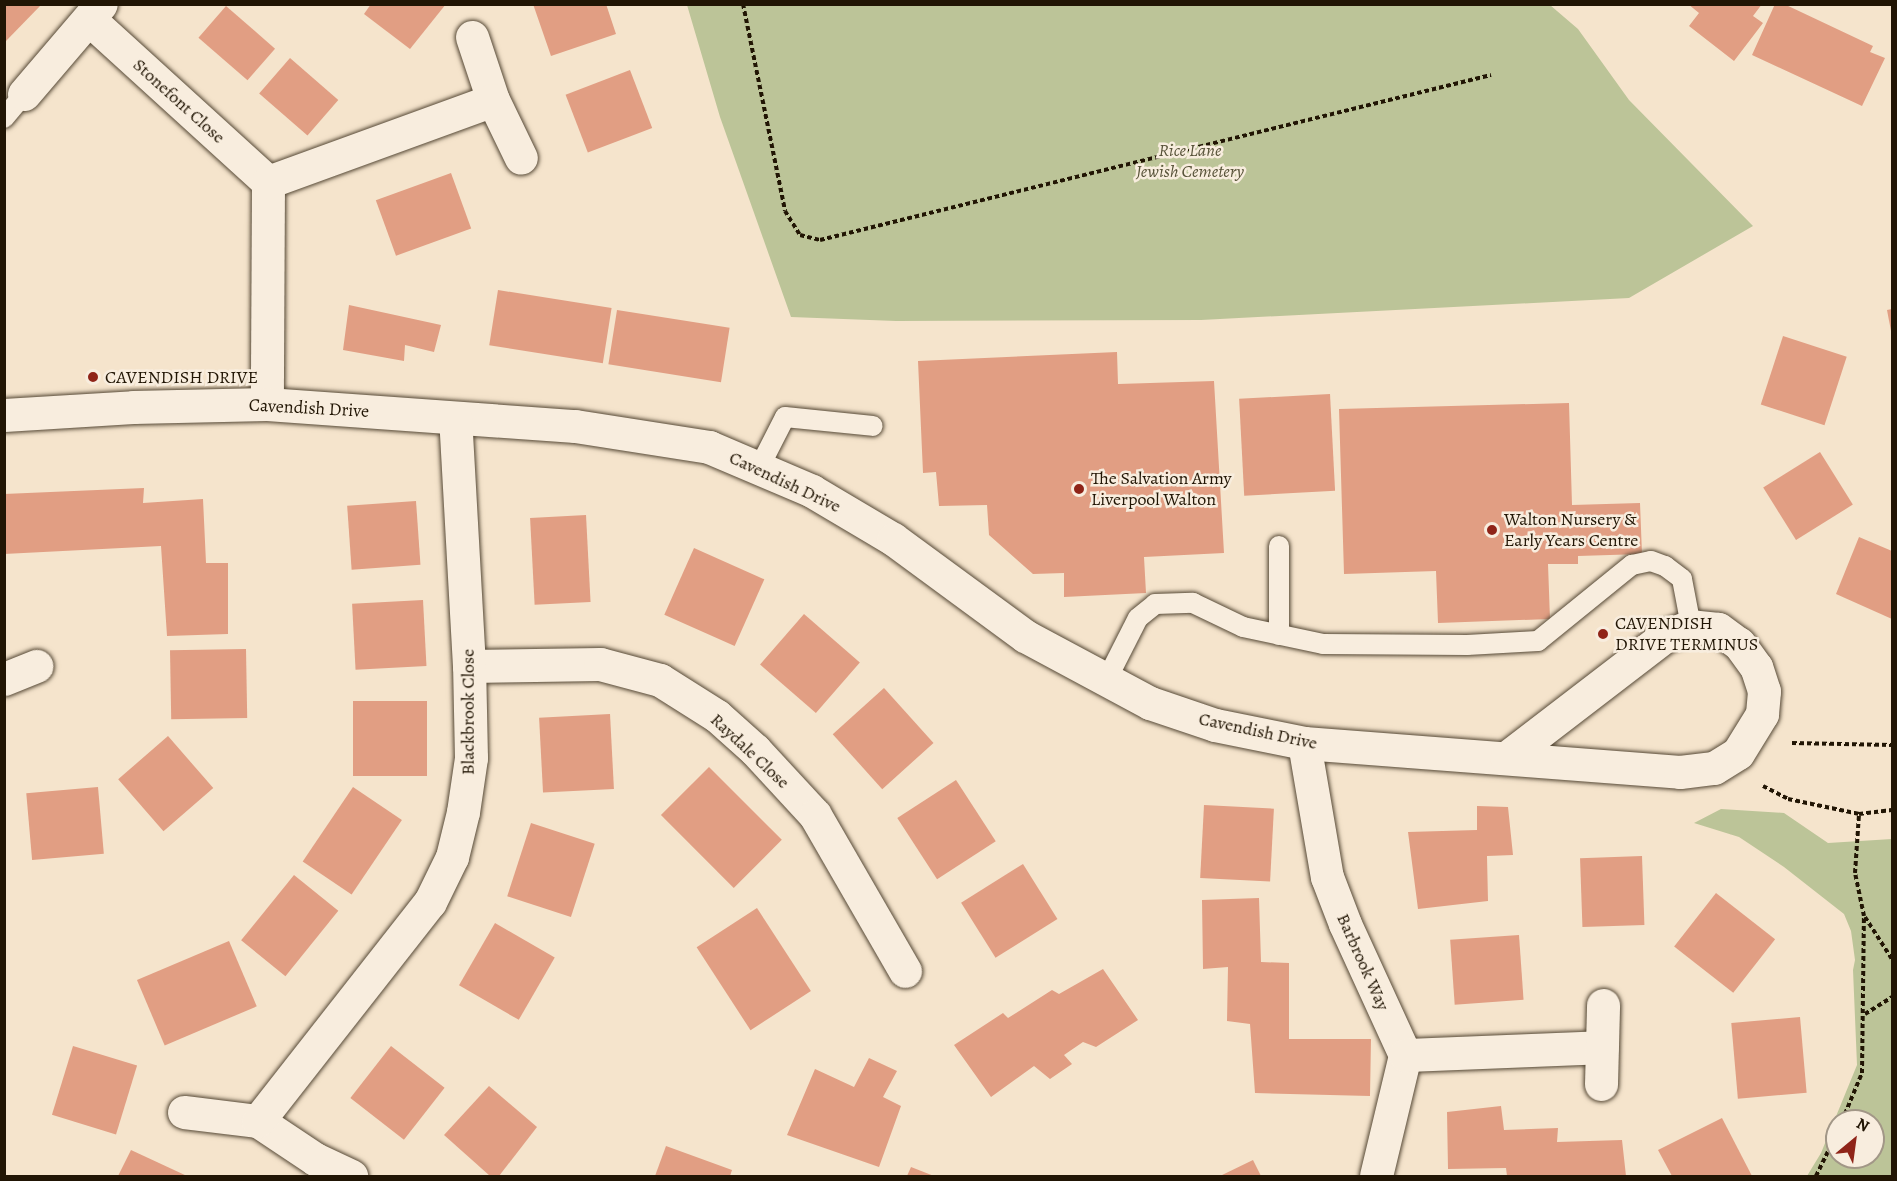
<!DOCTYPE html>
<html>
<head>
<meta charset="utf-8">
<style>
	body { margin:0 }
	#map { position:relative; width:1897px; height:1181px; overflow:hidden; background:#f5e4cc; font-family:Alegreya,serif }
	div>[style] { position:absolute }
	.green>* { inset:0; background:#bcc498 }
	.building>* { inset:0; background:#e19e83; transform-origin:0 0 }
	.path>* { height:4px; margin-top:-2px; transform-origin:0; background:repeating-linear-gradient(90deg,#211504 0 4.5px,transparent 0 7.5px) }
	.roads { filter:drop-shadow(0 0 2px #564936) drop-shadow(0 0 2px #564936) }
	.lane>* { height:20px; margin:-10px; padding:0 10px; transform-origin:10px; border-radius:10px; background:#f8edde }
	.street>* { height:33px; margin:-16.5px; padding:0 16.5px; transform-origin:16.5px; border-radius:16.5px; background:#f8edde }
	.dots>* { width:16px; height:16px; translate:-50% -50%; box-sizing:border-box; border:3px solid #f8edde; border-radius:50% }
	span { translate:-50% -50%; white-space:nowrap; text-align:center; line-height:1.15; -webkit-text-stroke:5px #f8edde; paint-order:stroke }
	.street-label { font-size:18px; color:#211504 }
	.park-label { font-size:18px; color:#575238; font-style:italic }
	.poi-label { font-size:18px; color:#211504 }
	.left { translate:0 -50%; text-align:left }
	.frame { position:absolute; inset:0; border:6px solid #211504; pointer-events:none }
	.north { position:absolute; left:1825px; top:1109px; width:60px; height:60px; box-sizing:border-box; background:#f8edde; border:2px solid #a29787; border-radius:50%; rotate:29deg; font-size:16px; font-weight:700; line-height:24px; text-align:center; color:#211504 }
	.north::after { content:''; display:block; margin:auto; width:21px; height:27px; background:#8f2418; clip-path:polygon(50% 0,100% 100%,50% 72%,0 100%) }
</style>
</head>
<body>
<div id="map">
	<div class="green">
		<i style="clip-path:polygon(687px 5px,1550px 5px,1578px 29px,1629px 100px,1753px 226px,1629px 298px,1201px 320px,896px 321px,791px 317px,720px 117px)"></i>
		<i style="clip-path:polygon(evenodd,1721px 809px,1784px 813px,1828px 843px,1892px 839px,1892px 1176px,1807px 1176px,1821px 1153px,1857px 1065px,1853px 970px,1855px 960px,1851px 931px,1844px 914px,1784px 867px,1739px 837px,1694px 823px,1721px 809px,1837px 1121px,1873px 1121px,1873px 1157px,1837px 1157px,1837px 1121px)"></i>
	</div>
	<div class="building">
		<i style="clip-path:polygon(4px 4px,42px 4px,6px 41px)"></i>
		<i style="clip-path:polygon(371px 4px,446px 4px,410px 49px,364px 14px)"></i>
		<i style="clip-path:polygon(533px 4px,606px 4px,616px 34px,551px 56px)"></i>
		<i style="clip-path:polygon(1688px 4px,1762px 4px,1753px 16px,1763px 23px,1734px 61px,1689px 26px,1699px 13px)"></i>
		<i style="clip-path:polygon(1775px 4px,1784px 4px,1873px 46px,1870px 52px,1885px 58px,1862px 106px,1752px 55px)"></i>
		<i style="left:226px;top:6px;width:65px;height:42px;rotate:41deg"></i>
		<i style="left:290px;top:58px;width:64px;height:47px;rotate:41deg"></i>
		<i style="left:630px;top:70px;width:62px;height:69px;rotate:69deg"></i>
		<i style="left:451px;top:173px;width:59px;height:80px;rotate:70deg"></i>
		<i style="left:498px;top:290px;width:115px;height:56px;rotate:9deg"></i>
		<i style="clip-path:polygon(349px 305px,441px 325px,434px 352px,405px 345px,404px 361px,343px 350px)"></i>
		<i style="clip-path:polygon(1892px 309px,1892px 331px,1891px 331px,1887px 310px)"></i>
		<i style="left:617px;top:310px;width:114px;height:55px;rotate:9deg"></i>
		<i style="left:1783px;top:336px;width:67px;height:72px;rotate:18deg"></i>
		<i style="clip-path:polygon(1117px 352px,1118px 384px,1214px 381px,1224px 553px,1144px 557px,1146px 593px,1064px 597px,1064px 573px,1033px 574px,989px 535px,987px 505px,939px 506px,936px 472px,923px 473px,918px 361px)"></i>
		<i style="left:1330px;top:394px;width:97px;height:91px;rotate:87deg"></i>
		<i style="clip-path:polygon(1569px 403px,1572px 505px,1640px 503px,1642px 554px,1578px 556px,1578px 564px,1548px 564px,1550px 619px,1438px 623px,1436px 571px,1344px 574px,1339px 409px)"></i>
		<i style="left:1820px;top:452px;width:62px;height:67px;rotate:58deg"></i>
		<i style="clip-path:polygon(144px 488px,143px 503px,203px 499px,206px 563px,228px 563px,228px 634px,167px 636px,161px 546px,4px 554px,4px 494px)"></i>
		<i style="left:416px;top:501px;width:64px;height:69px;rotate:86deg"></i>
		<i style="left:586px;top:515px;width:87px;height:56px;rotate:87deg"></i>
		<i style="clip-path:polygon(1859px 537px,1892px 551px,1892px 619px,1836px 594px)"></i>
		<i style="left:694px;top:548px;width:77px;height:73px;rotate:24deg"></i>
		<i style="left:423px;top:600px;width:66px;height:71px;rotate:87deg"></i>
		<i style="left:804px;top:614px;width:74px;height:67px;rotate:41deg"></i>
		<i style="left:246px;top:649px;width:69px;height:76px;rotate:89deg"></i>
		<i style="left:884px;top:688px;width:74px;height:69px;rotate:48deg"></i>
		<i style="left:353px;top:701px;width:74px;height:75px"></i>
		<i style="left:610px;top:714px;width:75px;height:71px;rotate:87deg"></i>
		<i style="left:168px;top:736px;width:69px;height:66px;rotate:49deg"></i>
		<i style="left:709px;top:767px;width:103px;height:68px;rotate:45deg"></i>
		<i style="left:956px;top:780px;width:73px;height:70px;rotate:57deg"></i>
		<i style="left:98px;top:787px;width:67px;height:72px;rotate:85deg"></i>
		<i style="left:353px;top:787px;width:59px;height:90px;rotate:34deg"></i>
		<i style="left:1204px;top:805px;width:70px;height:73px;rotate:3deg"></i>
		<i style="clip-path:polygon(1477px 806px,1508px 807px,1513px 855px,1487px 856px,1488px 901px,1418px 909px,1408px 832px,1477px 830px)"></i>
		<i style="left:531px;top:823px;width:67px;height:77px;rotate:18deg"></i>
		<i style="left:1642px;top:856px;width:69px;height:62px;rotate:88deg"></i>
		<i style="left:1023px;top:864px;width:65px;height:73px;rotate:58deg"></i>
		<i style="left:294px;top:875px;width:57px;height:84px;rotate:39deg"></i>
		<i style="left:1716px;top:893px;width:75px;height:68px;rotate:38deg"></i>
		<i style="clip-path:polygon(1259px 898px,1261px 962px,1289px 963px,1289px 1039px,1371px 1039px,1370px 1096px,1255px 1093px,1250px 1024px,1227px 1021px,1228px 967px,1203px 969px,1202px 900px)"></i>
		<i style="left:757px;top:908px;width:99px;height:72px;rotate:57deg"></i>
		<i style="left:495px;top:923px;width:69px;height:72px;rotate:30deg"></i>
		<i style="left:1519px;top:935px;width:65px;height:69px;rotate:86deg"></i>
		<i style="left:229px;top:941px;width:71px;height:100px;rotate:67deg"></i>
		<i style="clip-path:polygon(1103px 969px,1138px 1020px,1096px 1047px,1083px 1042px,1064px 1055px,1072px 1064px,1050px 1079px,1034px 1066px,991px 1097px,954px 1045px,1003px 1013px,1008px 1018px,1052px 990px,1059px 994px)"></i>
		<i style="left:1800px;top:1017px;width:76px;height:69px;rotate:85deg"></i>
		<i style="left:73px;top:1046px;width:67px;height:72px;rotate:17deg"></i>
		<i style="left:391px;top:1046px;width:68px;height:66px;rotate:38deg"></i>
		<i style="clip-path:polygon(869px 1058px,897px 1071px,883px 1097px,901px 1106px,879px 1167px,787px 1135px,815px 1069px,854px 1087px)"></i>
		<i style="clip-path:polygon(489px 1086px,537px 1127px,499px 1176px,490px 1176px,444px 1135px)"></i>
		<i style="clip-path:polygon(1501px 1106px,1504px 1130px,1558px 1128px,1557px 1142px,1622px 1140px,1626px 1176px,1507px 1176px,1506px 1168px,1448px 1169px,1447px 1112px)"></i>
		<i style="clip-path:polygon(1722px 1118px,1752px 1176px,1672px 1176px,1658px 1150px)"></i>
		<i style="clip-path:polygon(666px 1146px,732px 1170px,730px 1176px,655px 1176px)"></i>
		<i style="clip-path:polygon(131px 1150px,187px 1176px,118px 1176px)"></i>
		<i style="clip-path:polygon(1253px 1160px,1261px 1176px,1220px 1176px)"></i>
		<i style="clip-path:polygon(911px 1167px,934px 1176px,907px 1176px)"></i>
	</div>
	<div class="path">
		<i style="left:743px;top:4px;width:211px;rotate:78.5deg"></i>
		<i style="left:785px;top:211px;width:28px;rotate:58deg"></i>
		<i style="left:800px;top:235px;width:21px;rotate:14deg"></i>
		<i style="left:820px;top:240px;width:691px;rotate:-13.82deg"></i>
		<i style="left:1792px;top:743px;width:100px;rotate:1.1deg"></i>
		<i style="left:1763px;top:786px;width:28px;rotate:27deg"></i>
		<i style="left:1788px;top:799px;width:73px;rotate:11.9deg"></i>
		<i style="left:1859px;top:814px;width:33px;rotate:-7deg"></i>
		<i style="left:1865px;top:917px;width:50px;rotate:57.3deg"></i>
		<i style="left:1865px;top:1014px;width:32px;rotate:-32deg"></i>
		<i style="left:1842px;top:1121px;width:52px;rotate:-67.4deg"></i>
		<i style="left:1862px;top:1073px;width:157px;rotate:-89.3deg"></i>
		<i style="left:1864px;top:916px;width:44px;rotate:-101.8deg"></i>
		<i style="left:1855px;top:873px;width:59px;rotate:-86.1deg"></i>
		<i style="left:1816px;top:1176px;width:48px;rotate:-64deg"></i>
	</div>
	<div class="roads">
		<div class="lane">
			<i style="left:4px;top:118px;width:31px;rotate:-50deg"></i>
			<i style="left:759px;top:468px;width:57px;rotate:-63deg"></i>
			<i style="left:785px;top:417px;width:88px;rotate:5.8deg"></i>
			<i style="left:1279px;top:546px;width:89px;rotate:90deg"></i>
			<i style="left:1107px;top:679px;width:68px;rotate:-63.1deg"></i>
			<i style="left:1138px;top:618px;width:22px;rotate:-39deg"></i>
			<i style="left:1155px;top:604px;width:38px;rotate:-2deg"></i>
			<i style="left:1193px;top:603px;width:55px;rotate:25.6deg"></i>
			<i style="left:1243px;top:627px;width:82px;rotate:12deg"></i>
			<i style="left:1323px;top:644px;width:144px;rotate:0.4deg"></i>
			<i style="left:1467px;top:645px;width:71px;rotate:-3.2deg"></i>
			<i style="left:1538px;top:641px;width:121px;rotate:-39deg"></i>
			<i style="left:1632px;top:565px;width:19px;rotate:-12deg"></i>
			<i style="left:1651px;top:561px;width:15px;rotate:20deg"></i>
			<i style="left:1665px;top:566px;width:21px;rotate:37deg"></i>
			<i style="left:1682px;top:579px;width:48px;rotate:79.2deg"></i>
		</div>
		<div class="street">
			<i style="left:90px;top:20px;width:241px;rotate:42.3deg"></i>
			<i style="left:268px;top:182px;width:222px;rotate:90.3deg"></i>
			<i style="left:472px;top:37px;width:66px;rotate:71.6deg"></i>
			<i style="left:493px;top:100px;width:64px;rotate:64.2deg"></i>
			<i style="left:24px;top:94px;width:118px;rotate:-49.5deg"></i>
			<i style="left:268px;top:182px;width:239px;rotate:-20deg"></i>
			<i style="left:4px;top:415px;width:129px;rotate:-3.5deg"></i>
			<i style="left:133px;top:407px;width:134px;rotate:-1.3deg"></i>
			<i style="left:267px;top:404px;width:309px;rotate:4.1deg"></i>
			<i style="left:575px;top:426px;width:136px;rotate:8.9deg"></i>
			<i style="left:709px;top:447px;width:112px;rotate:23.1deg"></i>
			<i style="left:812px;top:491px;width:94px;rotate:30.7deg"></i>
			<i style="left:893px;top:539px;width:164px;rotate:36.3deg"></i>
			<i style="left:1025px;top:636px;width:142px;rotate:28.2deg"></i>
			<i style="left:1150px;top:703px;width:69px;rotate:18.7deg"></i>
			<i style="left:1215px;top:725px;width:91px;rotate:11.4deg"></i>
			<i style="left:1304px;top:743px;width:377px;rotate:4.4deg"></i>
			<i style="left:1680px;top:772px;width:34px;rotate:-7deg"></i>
			<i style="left:1714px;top:768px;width:28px;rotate:-32deg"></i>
			<i style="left:1738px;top:753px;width:46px;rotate:-58.4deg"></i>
			<i style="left:1762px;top:714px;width:23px;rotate:-85deg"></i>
			<i style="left:1764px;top:691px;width:25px;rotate:-108deg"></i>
			<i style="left:1756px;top:667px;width:29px;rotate:-126deg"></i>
			<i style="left:1739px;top:644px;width:26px;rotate:-144deg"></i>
			<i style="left:1718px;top:629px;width:27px;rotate:-174deg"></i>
			<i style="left:1691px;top:626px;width:28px;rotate:159deg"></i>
			<i style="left:1665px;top:636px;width:200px;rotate:142.5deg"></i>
			<i style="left:469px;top:666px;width:131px;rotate:-0.9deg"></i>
			<i style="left:600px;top:664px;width:62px;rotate:14.9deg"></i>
			<i style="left:660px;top:680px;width:67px;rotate:32.3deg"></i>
			<i style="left:717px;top:716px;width:51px;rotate:41.8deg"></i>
			<i style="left:755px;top:750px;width:88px;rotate:47.3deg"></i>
			<i style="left:815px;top:815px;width:180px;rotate:60deg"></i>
			<i style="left:4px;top:679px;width:35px;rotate:-22deg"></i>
			<i style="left:1304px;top:743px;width:136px;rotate:80.3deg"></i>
			<i style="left:1327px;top:877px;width:50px;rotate:69deg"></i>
			<i style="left:1345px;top:924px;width:144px;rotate:65.4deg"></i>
			<i style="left:1405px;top:1055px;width:124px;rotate:103.5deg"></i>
			<i style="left:1405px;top:1055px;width:197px;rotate:-2.3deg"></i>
			<i style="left:1601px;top:1084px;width:79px;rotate:-88.5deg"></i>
			<i style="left:184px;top:1112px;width:75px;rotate:6.9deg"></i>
			<i style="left:258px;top:1121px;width:69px;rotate:33.7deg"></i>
			<i style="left:315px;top:1159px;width:40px;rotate:25deg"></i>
			<i style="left:258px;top:1121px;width:278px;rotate:-51.9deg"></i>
			<i style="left:430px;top:902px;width:50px;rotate:-63.9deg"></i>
			<i style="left:452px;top:857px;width:46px;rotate:-76.3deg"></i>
			<i style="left:463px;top:812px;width:55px;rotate:-81.6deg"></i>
			<i style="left:471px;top:758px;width:92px;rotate:-91.2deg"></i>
			<i style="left:469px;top:666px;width:248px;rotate:-93.2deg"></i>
		</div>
	</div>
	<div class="dots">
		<i style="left:93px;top:377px;background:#8f2418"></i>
		<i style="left:1079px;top:489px;background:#8f2418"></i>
		<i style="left:1492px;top:530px;background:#8f2418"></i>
		<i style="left:1603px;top:634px;background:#8f2418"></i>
	</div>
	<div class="street-label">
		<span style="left:179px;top:101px;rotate:42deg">Stonefont Close</span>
		<span style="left:309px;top:408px;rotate:3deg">Cavendish Drive</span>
		<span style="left:785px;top:482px;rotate:25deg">Cavendish Drive</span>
		<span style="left:468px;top:712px;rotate:-90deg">Blackbrook Close</span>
		<span style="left:1258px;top:731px;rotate:12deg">Cavendish Drive</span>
		<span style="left:750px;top:751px;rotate:43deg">Raydale Close</span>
		<span style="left:1363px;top:962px;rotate:66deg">Barbrook Way</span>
	</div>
	<div class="park-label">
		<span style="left:1190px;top:161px">Rice Lane<br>Jewish Cemetery</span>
	</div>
	<div class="poi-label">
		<span class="left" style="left:105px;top:377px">CAVENDISH DRIVE</span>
		<span class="left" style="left:1091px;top:489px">The Salvation Army<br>Liverpool Walton</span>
		<span class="left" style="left:1504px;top:530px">Walton Nursery &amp;<br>Early Years Centre</span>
		<span class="left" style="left:1615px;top:634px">CAVENDISH<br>DRIVE TERMINUS</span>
	</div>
	<div class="frame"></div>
	<div class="north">N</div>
</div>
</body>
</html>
